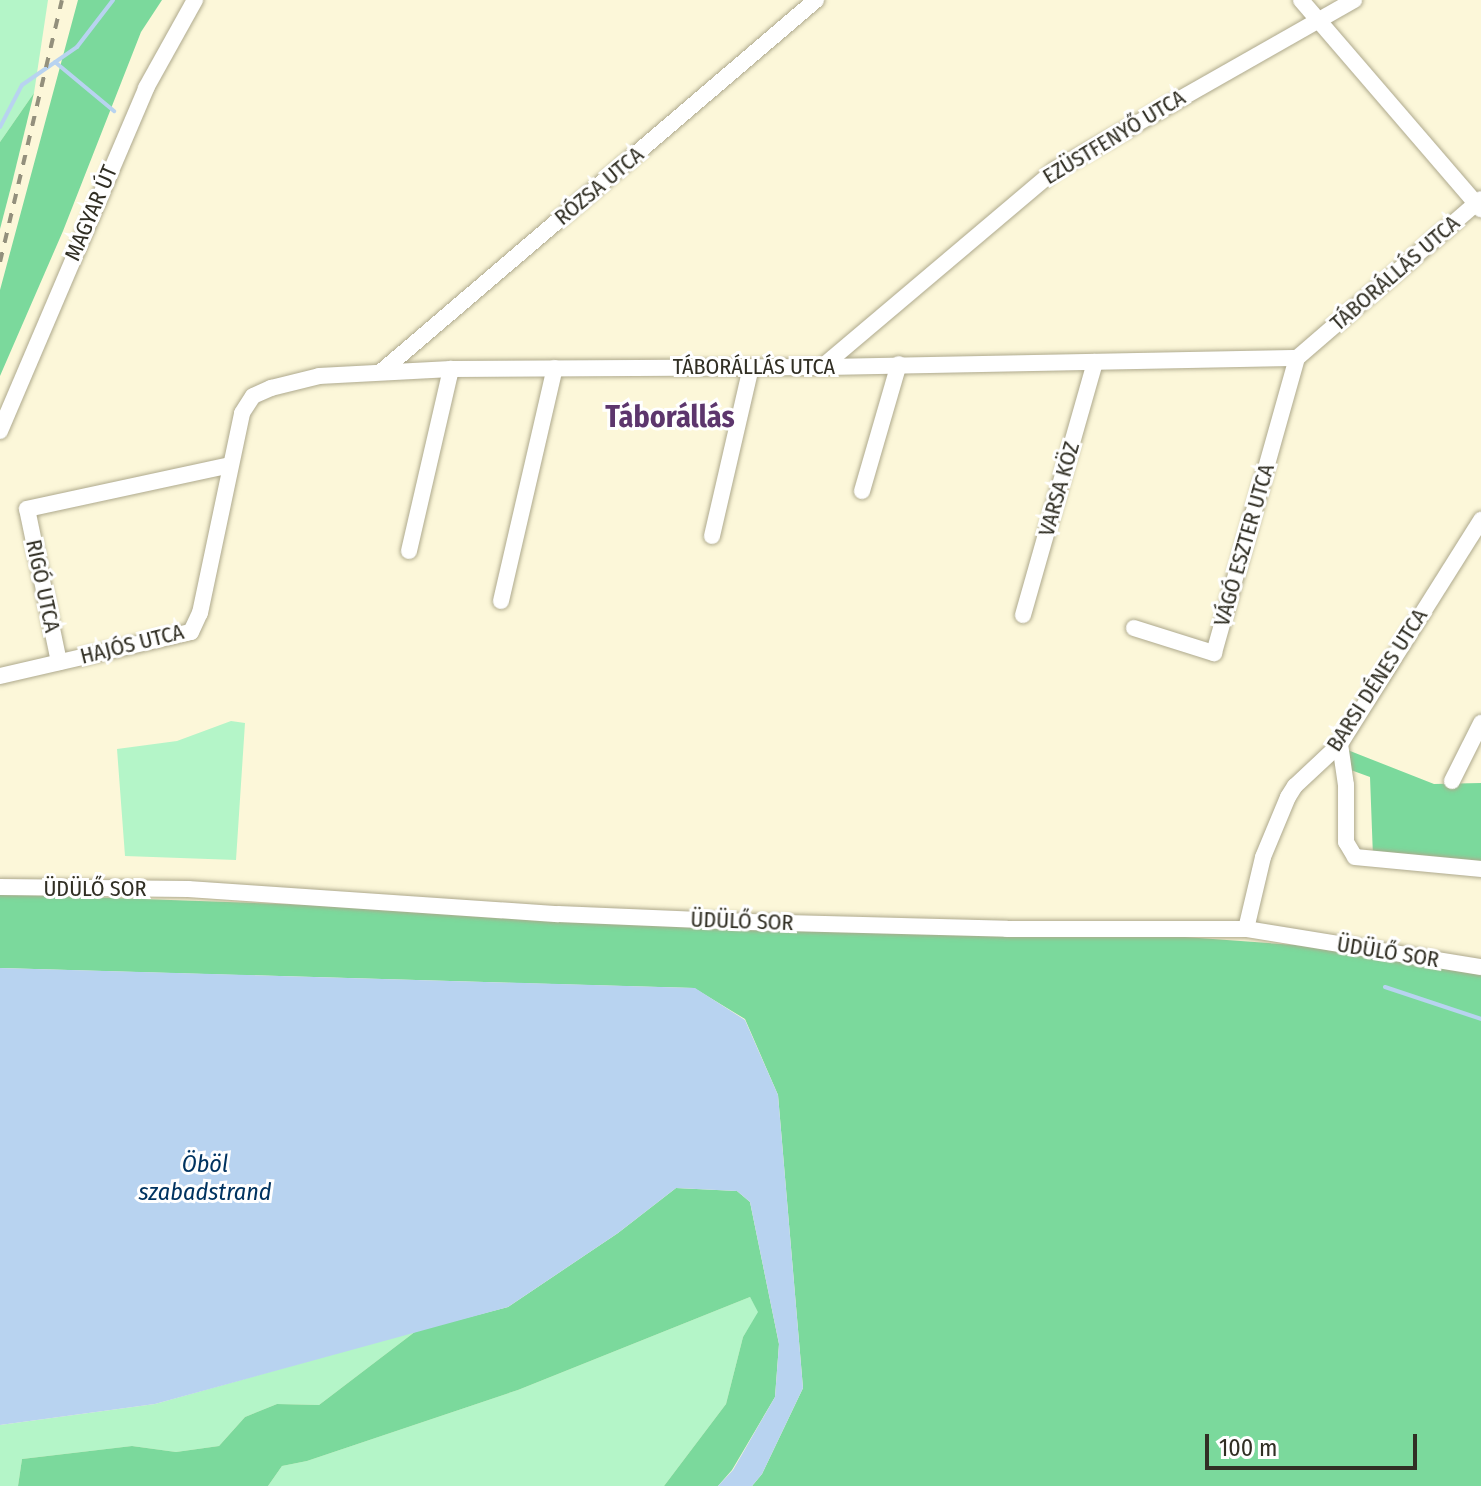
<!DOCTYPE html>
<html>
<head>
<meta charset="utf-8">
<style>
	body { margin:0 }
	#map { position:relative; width:1481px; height:1486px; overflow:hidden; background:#fcf7d9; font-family:"Fira Sans Condensed",sans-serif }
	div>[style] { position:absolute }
	.green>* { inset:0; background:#b4f5c8 }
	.forest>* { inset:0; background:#7bd99c }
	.water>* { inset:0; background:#b8d3f0 }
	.stream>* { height:4px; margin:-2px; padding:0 2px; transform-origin:2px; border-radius:2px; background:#b8d3f0 }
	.roads { filter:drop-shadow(0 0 2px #aea98d) drop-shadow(0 0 2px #aea98d) }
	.minor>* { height:16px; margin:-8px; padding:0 8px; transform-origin:8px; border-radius:8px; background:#fff }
	.rail>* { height:4px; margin-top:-2px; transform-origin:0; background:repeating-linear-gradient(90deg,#93907c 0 10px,transparent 0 20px) }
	span { translate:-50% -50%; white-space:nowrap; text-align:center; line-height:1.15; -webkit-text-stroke:6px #fff; paint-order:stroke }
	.street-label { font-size:22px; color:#312f24 }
	.water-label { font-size:24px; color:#003360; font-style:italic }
	.district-label { font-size:30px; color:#5d366d; font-weight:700 }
	.scale { position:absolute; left:1205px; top:1434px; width:212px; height:36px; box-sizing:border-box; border:4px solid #312f24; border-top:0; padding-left:10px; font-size:24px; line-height:28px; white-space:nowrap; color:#312f24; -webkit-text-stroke:6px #fff; paint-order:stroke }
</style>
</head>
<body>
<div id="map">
	<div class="green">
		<i style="clip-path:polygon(0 0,48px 0,34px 93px,0 142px)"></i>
		<i style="clip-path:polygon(231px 721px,245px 723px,236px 860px,125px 856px,117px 749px,177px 741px)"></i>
		<i style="clip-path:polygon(750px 1297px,759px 1312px,743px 1337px,726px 1404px,664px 1486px,268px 1486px,282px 1466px,307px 1461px,518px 1390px)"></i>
		<i style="clip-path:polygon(416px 1331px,319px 1405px,277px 1404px,245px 1417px,219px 1446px,176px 1452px,132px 1446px,22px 1459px,18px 1486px,0 1486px,0 1425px,155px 1404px)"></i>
	</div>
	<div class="forest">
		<i style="clip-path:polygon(78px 0,162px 0,141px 32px,63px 231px,0 376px,0 290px)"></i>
		<i style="clip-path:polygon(34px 93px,12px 183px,0 229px,0 142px)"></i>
		<i style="clip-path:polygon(1345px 749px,1434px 784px,1481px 783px,1481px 865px,1373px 857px,1370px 777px,1348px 769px)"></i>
		<i style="clip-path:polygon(0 894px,1157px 935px,1351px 949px,1481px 975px,1481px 1486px,752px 1486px,762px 1474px,803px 1388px,778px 1095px,745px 1019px,694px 988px,0 968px)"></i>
		<i style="clip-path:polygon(676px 1188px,737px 1191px,750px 1202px,779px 1344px,775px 1397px,732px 1470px,718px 1486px,664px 1486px,726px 1404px,743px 1337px,758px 1312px,750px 1297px,518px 1390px,307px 1461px,282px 1466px,268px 1486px,18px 1486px,22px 1459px,132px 1446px,176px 1452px,219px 1446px,245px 1417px,277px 1404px,319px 1405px,416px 1331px,508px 1307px,618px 1233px)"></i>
	</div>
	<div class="water">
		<i style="clip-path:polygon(0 968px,695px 988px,745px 1020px,778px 1095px,803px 1388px,762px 1474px,752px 1486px,718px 1486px,733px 1470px,775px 1397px,779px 1344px,750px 1202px,737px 1191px,676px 1188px,618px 1233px,508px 1307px,155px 1404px,0 1425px)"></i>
	</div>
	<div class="stream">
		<i style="left:55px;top:62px;width:77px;rotate:39.7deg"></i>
		<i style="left:0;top:127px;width:47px;rotate:-62.4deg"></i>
		<i style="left:22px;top:85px;width:67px;rotate:-34.6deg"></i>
		<i style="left:77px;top:47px;width:59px;rotate:-52.5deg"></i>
		<i style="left:1385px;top:987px;width:101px;rotate:18.4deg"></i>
	</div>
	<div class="roads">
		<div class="minor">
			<i style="left:1301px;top:0;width:276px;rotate:49.3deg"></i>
			<i style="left:822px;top:367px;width:305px;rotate:-40.2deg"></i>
			<i style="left:1055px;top:170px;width:344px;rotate:-29.6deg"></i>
			<i style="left:382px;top:371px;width:571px;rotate:-40.53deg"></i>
			<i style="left:0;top:431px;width:373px;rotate:-66.9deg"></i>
			<i style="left:146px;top:88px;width:101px;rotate:-60.9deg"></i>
			<i style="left:862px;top:491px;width:132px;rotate:-73.8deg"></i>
			<i style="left:712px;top:536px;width:173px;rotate:-77deg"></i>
			<i style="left:409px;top:551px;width:187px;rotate:-77deg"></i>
			<i style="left:501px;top:601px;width:239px;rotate:-77deg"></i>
			<i style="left:1023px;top:615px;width:263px;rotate:-74.1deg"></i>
			<i style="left:1134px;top:628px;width:84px;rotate:17.4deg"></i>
			<i style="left:1214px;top:653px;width:306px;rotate:-74.3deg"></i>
			<i style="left:59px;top:662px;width:156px;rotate:-101.8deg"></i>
			<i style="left:27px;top:509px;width:208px;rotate:-12.2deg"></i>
			<i style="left:0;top:676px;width:196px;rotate:-13deg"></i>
			<i style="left:191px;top:632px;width:21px;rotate:-65deg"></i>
			<i style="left:200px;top:613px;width:204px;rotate:-78.1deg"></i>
			<i style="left:242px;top:413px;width:20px;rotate:-57deg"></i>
			<i style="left:253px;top:396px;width:20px;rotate:-24deg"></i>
			<i style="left:271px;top:388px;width:49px;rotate:-14deg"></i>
			<i style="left:319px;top:376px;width:132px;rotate:-3deg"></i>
			<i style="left:451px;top:369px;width:371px;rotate:-0.3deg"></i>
			<i style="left:822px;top:367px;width:475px;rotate:-1.1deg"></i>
			<i style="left:1297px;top:358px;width:243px;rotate:-40.8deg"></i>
			<i style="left:1340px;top:744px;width:41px;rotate:81.7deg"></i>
			<i style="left:1346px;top:785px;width:57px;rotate:90deg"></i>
			<i style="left:1346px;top:842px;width:17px;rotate:59deg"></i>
			<i style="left:1355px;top:857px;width:127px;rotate:5.4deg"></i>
			<i style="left:1452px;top:781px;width:65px;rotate:-63.4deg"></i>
			<i style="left:0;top:887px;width:188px;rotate:0.6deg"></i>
			<i style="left:188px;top:889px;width:371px;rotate:3.9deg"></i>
			<i style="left:558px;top:914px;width:190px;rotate:2.4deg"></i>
			<i style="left:748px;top:922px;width:259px;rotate:1.5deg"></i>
			<i style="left:1007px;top:929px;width:239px"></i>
			<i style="left:1246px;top:929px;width:238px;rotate:9.2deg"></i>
			<i style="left:1246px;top:929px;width:74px;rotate:-76.7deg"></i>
			<i style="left:1263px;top:857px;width:65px;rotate:-67.4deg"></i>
			<i style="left:1288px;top:797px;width:13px;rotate:-58deg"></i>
			<i style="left:1295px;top:786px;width:62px;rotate:-43deg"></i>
			<i style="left:1340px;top:744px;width:265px;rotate:-57.8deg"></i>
		</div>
	</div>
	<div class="rail">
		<i style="left:0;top:262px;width:269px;rotate:-76.7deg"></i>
	</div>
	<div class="street-label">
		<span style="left:1114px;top:137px;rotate:-31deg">EZÜSTFENYŐ UTCA</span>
		<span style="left:599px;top:186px;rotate:-40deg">RÓZSA UTCA</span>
		<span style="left:91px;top:213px;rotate:-67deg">MAGYAR ÚT</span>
		<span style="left:1395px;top:273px;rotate:-41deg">TÁBORÁLLÁS UTCA</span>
		<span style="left:754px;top:367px">TÁBORÁLLÁS UTCA</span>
		<span style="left:1059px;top:489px;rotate:-74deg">VARSA KÖZ</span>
		<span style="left:1244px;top:545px;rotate:-74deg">VÁGÓ ESZTER UTCA</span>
		<span style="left:43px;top:586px;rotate:78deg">RIGÓ UTCA</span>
		<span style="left:132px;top:644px;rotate:-14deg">HAJÓS UTCA</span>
		<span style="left:1377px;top:680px;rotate:-57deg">BARSI DÉNES UTCA</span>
		<span style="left:95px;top:889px">ÜDÜLŐ SOR</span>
		<span style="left:742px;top:921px;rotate:2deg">ÜDÜLŐ SOR</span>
		<span style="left:1388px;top:952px;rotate:9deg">ÜDÜLŐ SOR</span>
	</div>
	<div class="water-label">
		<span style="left:205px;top:1179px">Öböl<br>szabadstrand</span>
	</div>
	<div class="district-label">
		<span style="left:670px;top:417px">Táborállás</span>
	</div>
	<div class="scale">100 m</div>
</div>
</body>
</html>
